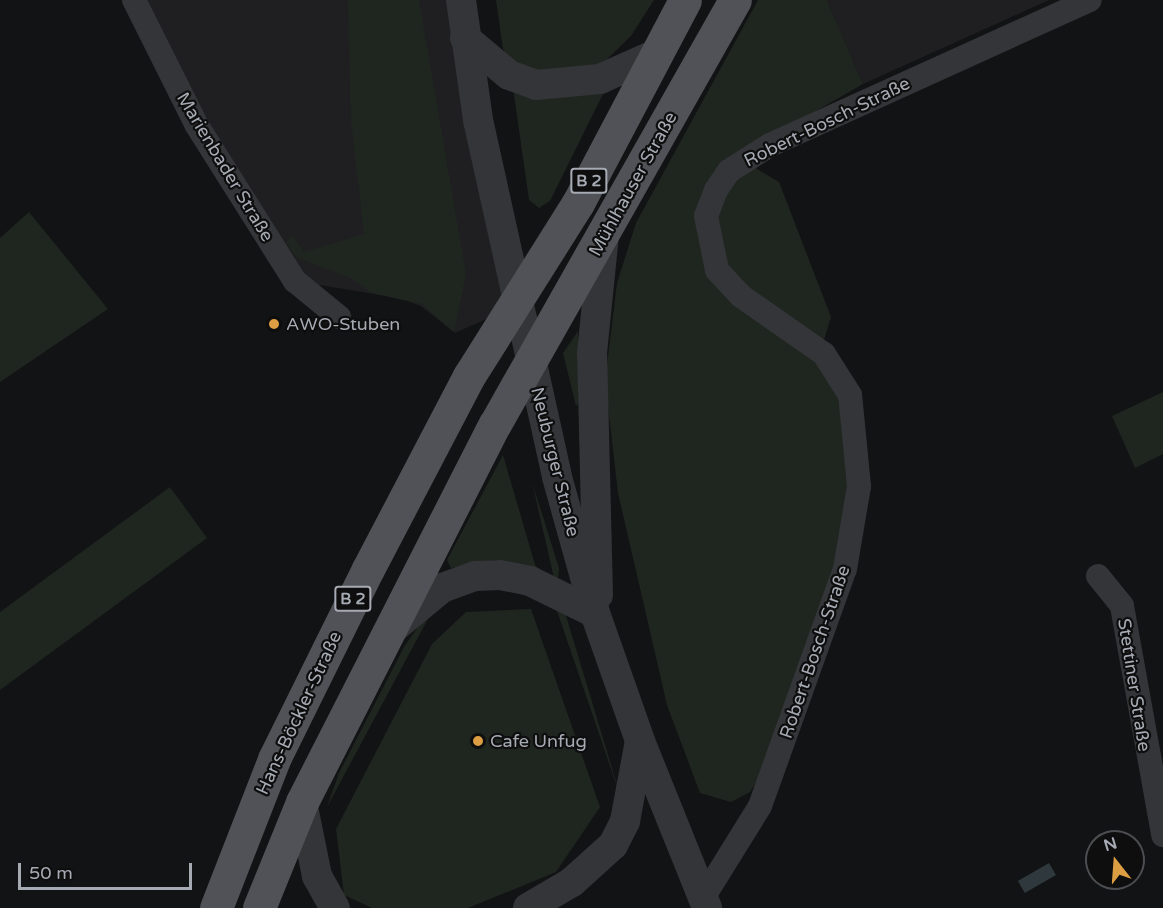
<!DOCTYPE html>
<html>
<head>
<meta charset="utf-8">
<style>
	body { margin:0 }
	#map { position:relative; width:1163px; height:908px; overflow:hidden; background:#121314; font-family:"Varela Round",sans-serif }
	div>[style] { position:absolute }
	.built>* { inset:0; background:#1f1f21 }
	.green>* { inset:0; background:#1f2620 }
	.water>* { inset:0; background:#2f383d; transform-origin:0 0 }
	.minor>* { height:24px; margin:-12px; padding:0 12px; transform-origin:12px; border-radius:12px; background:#343538 }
	.tertiary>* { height:30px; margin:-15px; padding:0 15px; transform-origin:15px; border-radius:15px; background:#343538 }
	.primary>* { height:33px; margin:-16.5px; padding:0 16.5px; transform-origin:16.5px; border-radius:16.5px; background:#505257 }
	.dots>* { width:16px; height:16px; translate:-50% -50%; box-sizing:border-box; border:3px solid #0e0e0f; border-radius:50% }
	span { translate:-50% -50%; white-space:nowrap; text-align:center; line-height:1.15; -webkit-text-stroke:4.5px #0e0e0f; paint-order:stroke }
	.shield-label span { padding:2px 4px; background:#0e0e0f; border:2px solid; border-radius:4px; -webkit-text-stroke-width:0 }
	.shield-label { font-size:16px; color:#a6abb3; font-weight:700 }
	.street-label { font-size:18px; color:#a6abb3 }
	.poi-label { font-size:18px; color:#a6abb3 }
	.left { translate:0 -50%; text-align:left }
	.north { position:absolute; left:1085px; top:830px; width:60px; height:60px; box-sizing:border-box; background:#0e0e0f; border:2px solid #4b4d51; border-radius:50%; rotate:343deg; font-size:16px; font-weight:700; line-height:24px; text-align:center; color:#a6abb3 }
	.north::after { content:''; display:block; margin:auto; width:21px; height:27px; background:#dd9d42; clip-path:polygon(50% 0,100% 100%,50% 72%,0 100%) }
	.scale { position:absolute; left:18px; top:863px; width:174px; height:27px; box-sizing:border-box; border:3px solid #a6abb3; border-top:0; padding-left:8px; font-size:18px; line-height:21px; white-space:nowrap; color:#a6abb3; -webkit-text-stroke:4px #0e0e0f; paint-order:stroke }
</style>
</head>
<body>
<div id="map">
	<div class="built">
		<i style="clip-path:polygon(134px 0,461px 0,517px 305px,455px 333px,421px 306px,399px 298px,295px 281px)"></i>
		<i style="clip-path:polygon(827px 0,1049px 0,863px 84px)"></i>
	</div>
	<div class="green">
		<i style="clip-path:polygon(348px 0,419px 0,466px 274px,454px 332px,422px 304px,371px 293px,353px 279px,296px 257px,286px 242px,293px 236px,304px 252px,364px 234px,351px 120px)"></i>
		<i style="clip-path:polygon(496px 0,654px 0,631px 36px,602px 64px,543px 76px,509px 59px,503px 49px)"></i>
		<i style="clip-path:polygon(758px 0,827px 0,863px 84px,744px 152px,757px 169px,779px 182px,831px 317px,818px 359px,843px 399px,852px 484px,837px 568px,766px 767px,750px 792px,731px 802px,700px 793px,667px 705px,618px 493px,605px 381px,617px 283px,636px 223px)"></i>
		<i style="clip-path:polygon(513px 88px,601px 90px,603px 94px,550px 201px,539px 208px,529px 200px)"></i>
		<i style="clip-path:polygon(29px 212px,108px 309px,0 382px,0 238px)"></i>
		<i style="clip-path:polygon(578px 331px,578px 404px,576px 406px,563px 353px)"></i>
		<i style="clip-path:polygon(1163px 392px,1163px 454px,1135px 468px,1112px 416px)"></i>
		<i style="clip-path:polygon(503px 455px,536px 568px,496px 560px,451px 568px,447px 560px)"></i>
		<i style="clip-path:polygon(532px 482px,559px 568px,558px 578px,554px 578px)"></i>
		<i style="clip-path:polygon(170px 487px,207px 538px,0 690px,0 612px)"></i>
		<i style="clip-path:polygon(502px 579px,533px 590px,494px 584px,462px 590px,430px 615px,327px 807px,339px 773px,404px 647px,427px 614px,461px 586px)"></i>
		<i style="clip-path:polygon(554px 602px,564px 609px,621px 798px)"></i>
		<i style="clip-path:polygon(531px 609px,600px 807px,556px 872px,468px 908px,372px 908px,344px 895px,336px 829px,432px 644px,466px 612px)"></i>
	</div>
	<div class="water">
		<i style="left:1049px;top:863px;width:14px;height:36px;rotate:60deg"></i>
	</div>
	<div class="minor">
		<i style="left:134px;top:0;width:139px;rotate:63.4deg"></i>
		<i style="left:196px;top:124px;width:186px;rotate:57.8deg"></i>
		<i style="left:295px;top:281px;width:57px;rotate:39.3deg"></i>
		<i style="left:1098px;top:576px;width:38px;rotate:51deg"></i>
		<i style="left:1122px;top:606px;width:233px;rotate:79.8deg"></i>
		<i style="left:703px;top:898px;width:108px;rotate:-58.2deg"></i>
		<i style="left:760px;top:806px;width:252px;rotate:-70.3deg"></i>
		<i style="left:845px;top:569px;width:84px;rotate:-80.4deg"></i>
		<i style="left:859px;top:486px;width:91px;rotate:-95.6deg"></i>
		<i style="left:850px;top:395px;width:49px;rotate:-122.4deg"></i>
		<i style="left:824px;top:354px;width:101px;rotate:-145.1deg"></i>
		<i style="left:741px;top:296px;width:35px;rotate:-133deg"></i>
		<i style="left:717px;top:270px;width:55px;rotate:-101.5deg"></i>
		<i style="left:706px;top:216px;width:28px;rotate:-69deg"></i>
		<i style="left:716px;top:190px;width:23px;rotate:-56deg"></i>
		<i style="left:729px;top:171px;width:49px;rotate:-32.4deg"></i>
		<i style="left:770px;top:145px;width:351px;rotate:-24.4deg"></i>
	</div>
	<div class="tertiary">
		<i style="left:461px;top:0;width:121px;rotate:81.9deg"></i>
		<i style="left:478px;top:120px;width:366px;rotate:77.5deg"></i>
		<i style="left:557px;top:477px;width:141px;rotate:74.4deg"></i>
		<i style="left:595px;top:613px;width:136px;rotate:70.6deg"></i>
		<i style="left:640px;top:741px;width:180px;rotate:68.1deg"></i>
		<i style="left:465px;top:38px;width:57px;rotate:40.1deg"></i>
		<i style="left:509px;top:75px;width:29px;rotate:20deg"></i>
		<i style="left:536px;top:85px;width:64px;rotate:-5.4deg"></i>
		<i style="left:600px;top:79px;width:61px;rotate:-24.1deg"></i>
		<i style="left:598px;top:595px;width:242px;rotate:-91.4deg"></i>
		<i style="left:592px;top:353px;width:119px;rotate:-84.2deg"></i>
		<i style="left:390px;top:631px;width:67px;rotate:-39.6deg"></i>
		<i style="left:442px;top:588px;width:35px;rotate:-20deg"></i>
		<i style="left:475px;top:576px;width:25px;rotate:-2deg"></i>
		<i style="left:500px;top:575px;width:31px;rotate:11deg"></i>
		<i style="left:530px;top:581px;width:72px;rotate:26.2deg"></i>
		<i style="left:302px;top:802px;width:76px;rotate:78.5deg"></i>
		<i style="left:317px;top:876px;width:37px;rotate:61deg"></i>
		<i style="left:528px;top:908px;width:51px;rotate:-30.6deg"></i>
		<i style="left:572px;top:882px;width:55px;rotate:-42.1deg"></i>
		<i style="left:613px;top:845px;width:27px;rotate:-63deg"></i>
		<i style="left:625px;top:821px;width:81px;rotate:-79.4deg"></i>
	</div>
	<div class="primary">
		<i style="left:216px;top:908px;width:160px;rotate:-68.7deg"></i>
		<i style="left:274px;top:759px;width:212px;rotate:-63.7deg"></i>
		<i style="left:368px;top:569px;width:218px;rotate:-62.4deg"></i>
		<i style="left:469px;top:376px;width:204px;rotate:-57.8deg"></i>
		<i style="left:578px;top:203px;width:229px;rotate:-62.2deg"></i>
		<i style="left:259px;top:908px;width:114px;rotate:-67.9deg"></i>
		<i style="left:302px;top:802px;width:424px;rotate:-63deg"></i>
		<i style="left:495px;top:424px;width:487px;rotate:-60.5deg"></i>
	</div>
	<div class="dots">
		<i style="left:274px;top:324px;background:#dd9d42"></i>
		<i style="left:478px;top:741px;background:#dd9d42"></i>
	</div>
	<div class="shield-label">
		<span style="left:589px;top:181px">B 2</span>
		<span style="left:353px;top:599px">B 2</span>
	</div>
	<div class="street-label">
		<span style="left:827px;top:122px;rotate:-26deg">Robert-Bosch-Straße</span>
		<span style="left:225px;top:167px;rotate:59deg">Marienbader Straße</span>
		<span style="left:633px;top:184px;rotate:-61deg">Mühlhauser Straße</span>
		<span style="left:555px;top:462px;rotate:76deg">Neuburger Straße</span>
		<span style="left:815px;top:652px;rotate:-71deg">Robert-Bosch-Straße</span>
		<span style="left:1134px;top:685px;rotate:81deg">Stettiner Straße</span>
		<span style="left:299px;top:713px;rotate:-65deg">Hans-Böckler-Straße</span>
	</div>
	<div class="poi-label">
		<span class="left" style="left:286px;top:324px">AWO-Stuben</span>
		<span class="left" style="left:490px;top:741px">Cafe Unfug</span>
	</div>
	<div class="north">N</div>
	<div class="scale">50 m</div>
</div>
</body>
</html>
